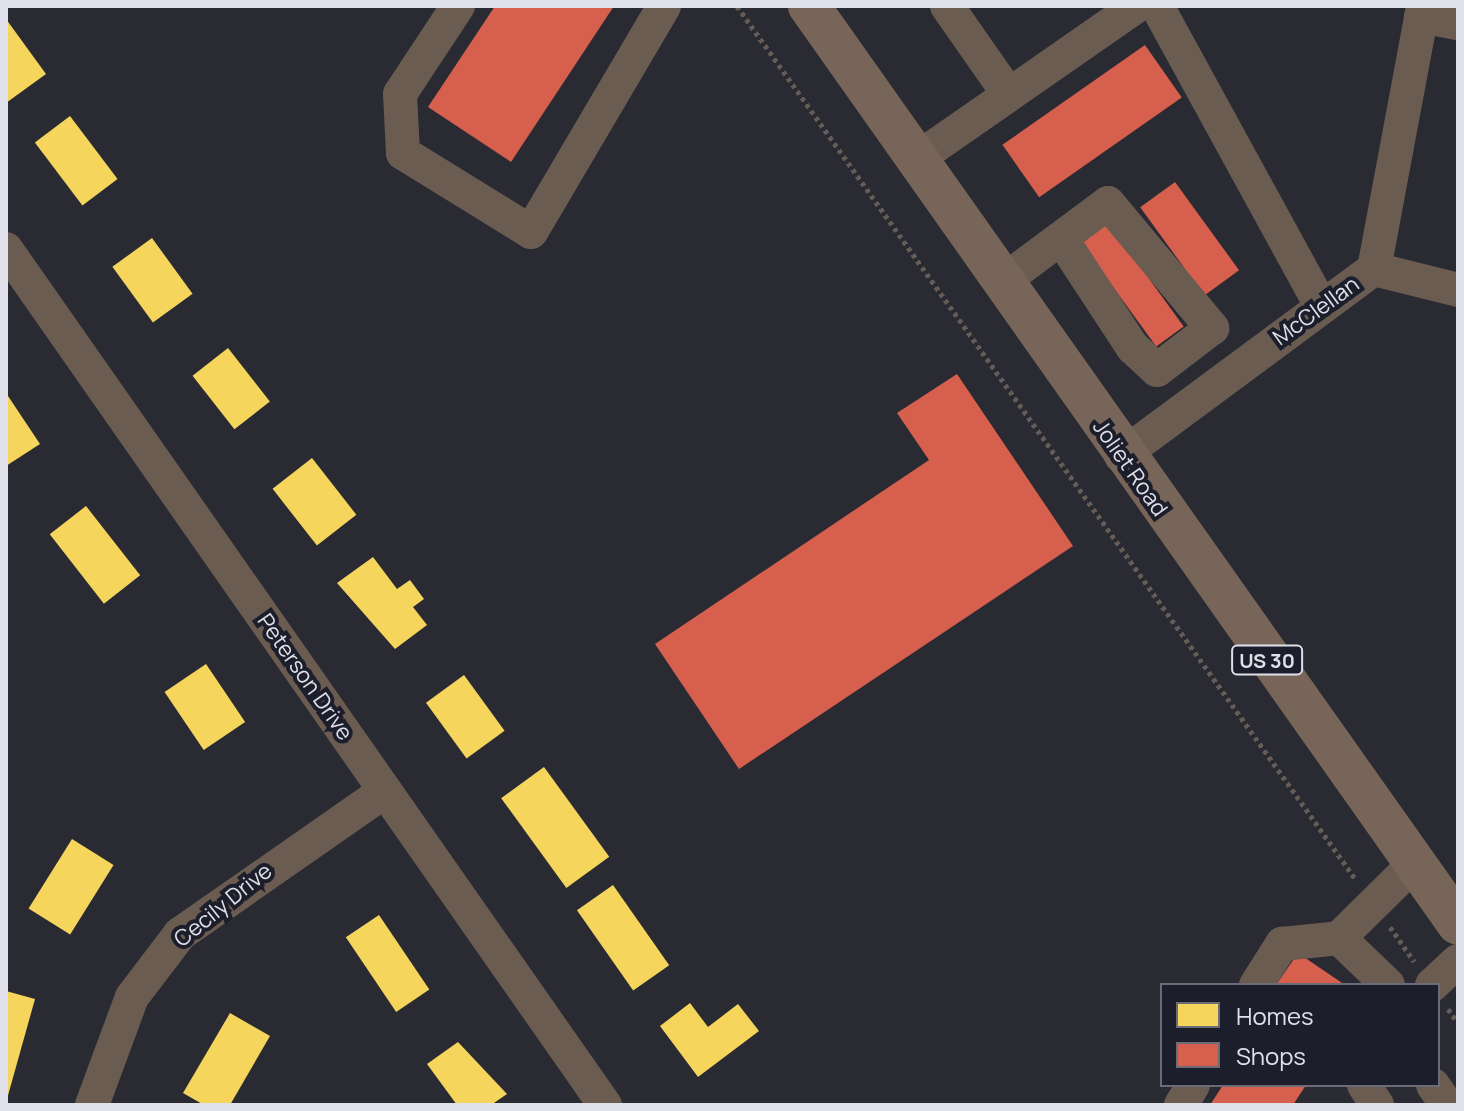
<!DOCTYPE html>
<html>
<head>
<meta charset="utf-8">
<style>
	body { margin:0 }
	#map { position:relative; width:1464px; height:1111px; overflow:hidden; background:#2a2b32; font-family:Manrope,sans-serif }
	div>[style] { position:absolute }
	.homes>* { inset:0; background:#f6d55c; transform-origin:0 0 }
	.shops>* { inset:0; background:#d6604d; transform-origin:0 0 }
	.path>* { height:5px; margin-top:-2.5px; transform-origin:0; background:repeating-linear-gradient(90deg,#655b57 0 4px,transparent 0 8px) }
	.minor>* { height:34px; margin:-17px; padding:0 17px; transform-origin:17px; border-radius:17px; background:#6b5c52 }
	.major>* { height:42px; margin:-21px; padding:0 21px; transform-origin:21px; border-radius:21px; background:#766558 }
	span { translate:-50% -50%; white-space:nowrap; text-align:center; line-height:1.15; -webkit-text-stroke:8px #1d1e2b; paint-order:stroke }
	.shield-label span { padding:2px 6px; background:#1d1e2b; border:2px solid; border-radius:6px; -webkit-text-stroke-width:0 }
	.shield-label { font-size:20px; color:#dfe0e9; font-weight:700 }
	.street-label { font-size:22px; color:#dfe0e9 }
	.frame { position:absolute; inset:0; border:8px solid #dfe0e9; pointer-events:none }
	.legend { position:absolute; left:1160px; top:983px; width:280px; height:104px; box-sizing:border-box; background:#1d1e2b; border:2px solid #6b6c77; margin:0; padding:10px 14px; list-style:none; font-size:24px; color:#dfe0e9 }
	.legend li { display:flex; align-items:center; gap:16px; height:40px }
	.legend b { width:40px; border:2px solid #6b6c77 }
</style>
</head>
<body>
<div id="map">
	<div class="homes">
		<i style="clip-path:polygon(6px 19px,46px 74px,6px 103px)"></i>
		<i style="left:70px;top:116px;width:79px;height:44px;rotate:53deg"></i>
		<i style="left:152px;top:238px;width:69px;height:49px;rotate:54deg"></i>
		<i style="left:228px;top:348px;width:68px;height:45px;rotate:52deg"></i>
		<i style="clip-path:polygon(6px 393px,40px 444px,6px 466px)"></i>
		<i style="left:312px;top:458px;width:72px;height:50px;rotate:52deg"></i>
		<i style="left:86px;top:506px;width:88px;height:46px;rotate:52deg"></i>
		<i style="clip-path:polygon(373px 557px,397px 589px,410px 580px,424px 599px,413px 607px,427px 625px,395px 649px,337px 583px)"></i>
		<i style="left:206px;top:664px;width:70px;height:50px;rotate:56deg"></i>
		<i style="left:464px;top:675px;width:69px;height:47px;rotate:54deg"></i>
		<i style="left:544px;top:767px;width:111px;height:53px;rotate:54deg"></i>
		<i style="left:72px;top:839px;width:49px;height:82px;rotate:32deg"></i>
		<i style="left:613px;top:885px;width:98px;height:44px;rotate:55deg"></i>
		<i style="left:379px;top:915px;width:90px;height:40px;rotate:56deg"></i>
		<i style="clip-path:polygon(6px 991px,35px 999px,7px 1099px,6px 1099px)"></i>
		<i style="clip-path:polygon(690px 1003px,708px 1027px,738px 1004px,759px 1031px,698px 1077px,660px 1026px)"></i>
		<i style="clip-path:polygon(230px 1013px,270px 1036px,230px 1105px,204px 1105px,183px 1093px)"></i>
		<i style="clip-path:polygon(458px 1042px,507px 1094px,491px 1105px,457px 1105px,427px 1064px)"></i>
	</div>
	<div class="shops">
		<i style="clip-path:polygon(495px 6px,614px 6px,511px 162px,428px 107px)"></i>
		<i style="left:1145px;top:45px;width:64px;height:174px;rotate:55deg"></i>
		<i style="left:1175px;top:182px;width:109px;height:43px;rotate:54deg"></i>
		<i style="left:1102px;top:214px;width:139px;height:34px;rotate:54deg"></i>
		<i style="clip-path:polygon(957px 374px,1073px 546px,739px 769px,655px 644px,929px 460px,897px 413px)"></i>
		<i style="clip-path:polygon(1298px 953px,1345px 985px,1276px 985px)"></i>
		<i style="clip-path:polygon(1223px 1085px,1306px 1085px,1293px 1105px,1210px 1105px)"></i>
	</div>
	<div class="path">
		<i style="left:737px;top:6px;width:1071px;rotate:54.69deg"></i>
		<i style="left:1390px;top:927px;width:42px;rotate:54.8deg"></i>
		<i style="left:1448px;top:1009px;width:17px;rotate:54deg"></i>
	</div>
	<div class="minor">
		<i style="left:458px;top:6px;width:105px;rotate:123.4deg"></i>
		<i style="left:400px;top:94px;width:59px;rotate:87.1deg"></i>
		<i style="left:403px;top:153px;width:150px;rotate:31.7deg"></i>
		<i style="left:531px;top:232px;width:262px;rotate:-59.5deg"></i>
		<i style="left:947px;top:6px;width:108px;rotate:55.1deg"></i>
		<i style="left:1157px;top:6px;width:341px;rotate:61.3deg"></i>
		<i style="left:1421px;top:16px;width:38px;rotate:11deg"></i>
		<i style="left:918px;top:158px;width:267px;rotate:-34.8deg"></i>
		<i style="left:6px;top:249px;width:1045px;rotate:55.02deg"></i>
		<i style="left:1374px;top:269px;width:87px;rotate:14deg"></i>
		<i style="left:1002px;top:282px;width:132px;rotate:-36.7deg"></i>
		<i style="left:1108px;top:203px;width:163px;rotate:50.2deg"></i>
		<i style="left:1212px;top:328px;width:69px;rotate:142.6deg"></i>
		<i style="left:1157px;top:370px;width:33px;rotate:-137deg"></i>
		<i style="left:1133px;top:348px;width:131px;rotate:-123.2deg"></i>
		<i style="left:1121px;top:456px;width:315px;rotate:-36.5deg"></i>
		<i style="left:1374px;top:269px;width:268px;rotate:-79.4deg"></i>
		<i style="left:1339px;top:938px;width:68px;rotate:43.8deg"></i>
		<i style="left:1256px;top:985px;width:49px;rotate:-57.6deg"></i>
		<i style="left:1282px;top:944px;width:57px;rotate:-6deg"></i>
		<i style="left:1339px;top:938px;width:105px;rotate:-44.6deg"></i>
		<i style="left:1432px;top:985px;width:35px;rotate:-43deg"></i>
		<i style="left:1364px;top:1085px;width:24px;rotate:57deg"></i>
		<i style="left:1433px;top:1085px;width:24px;rotate:55deg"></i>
		<i style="left:92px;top:1105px;width:115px;rotate:-69.7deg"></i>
		<i style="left:132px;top:997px;width:79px;rotate:-52.7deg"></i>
		<i style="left:180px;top:934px;width:250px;rotate:-34.9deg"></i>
		<i style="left:1181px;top:1105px;width:23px;rotate:-59deg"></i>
	</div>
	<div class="major">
		<i style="left:809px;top:6px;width:1124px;rotate:54.74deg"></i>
	</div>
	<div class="shield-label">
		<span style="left:1267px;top:660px">US 30</span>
	</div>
	<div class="street-label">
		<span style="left:1316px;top:311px;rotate:-36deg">McClellan</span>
		<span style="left:1130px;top:468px;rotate:55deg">Joliet Road</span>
		<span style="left:305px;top:677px;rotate:55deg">Peterson Drive</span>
		<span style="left:223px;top:905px;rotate:-39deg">Cecily Drive</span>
	</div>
	<div class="frame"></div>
	<ul class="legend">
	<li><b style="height:22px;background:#f6d55c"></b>Homes</li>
	<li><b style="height:22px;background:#d6604d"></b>Shops</li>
	</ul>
</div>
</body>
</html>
